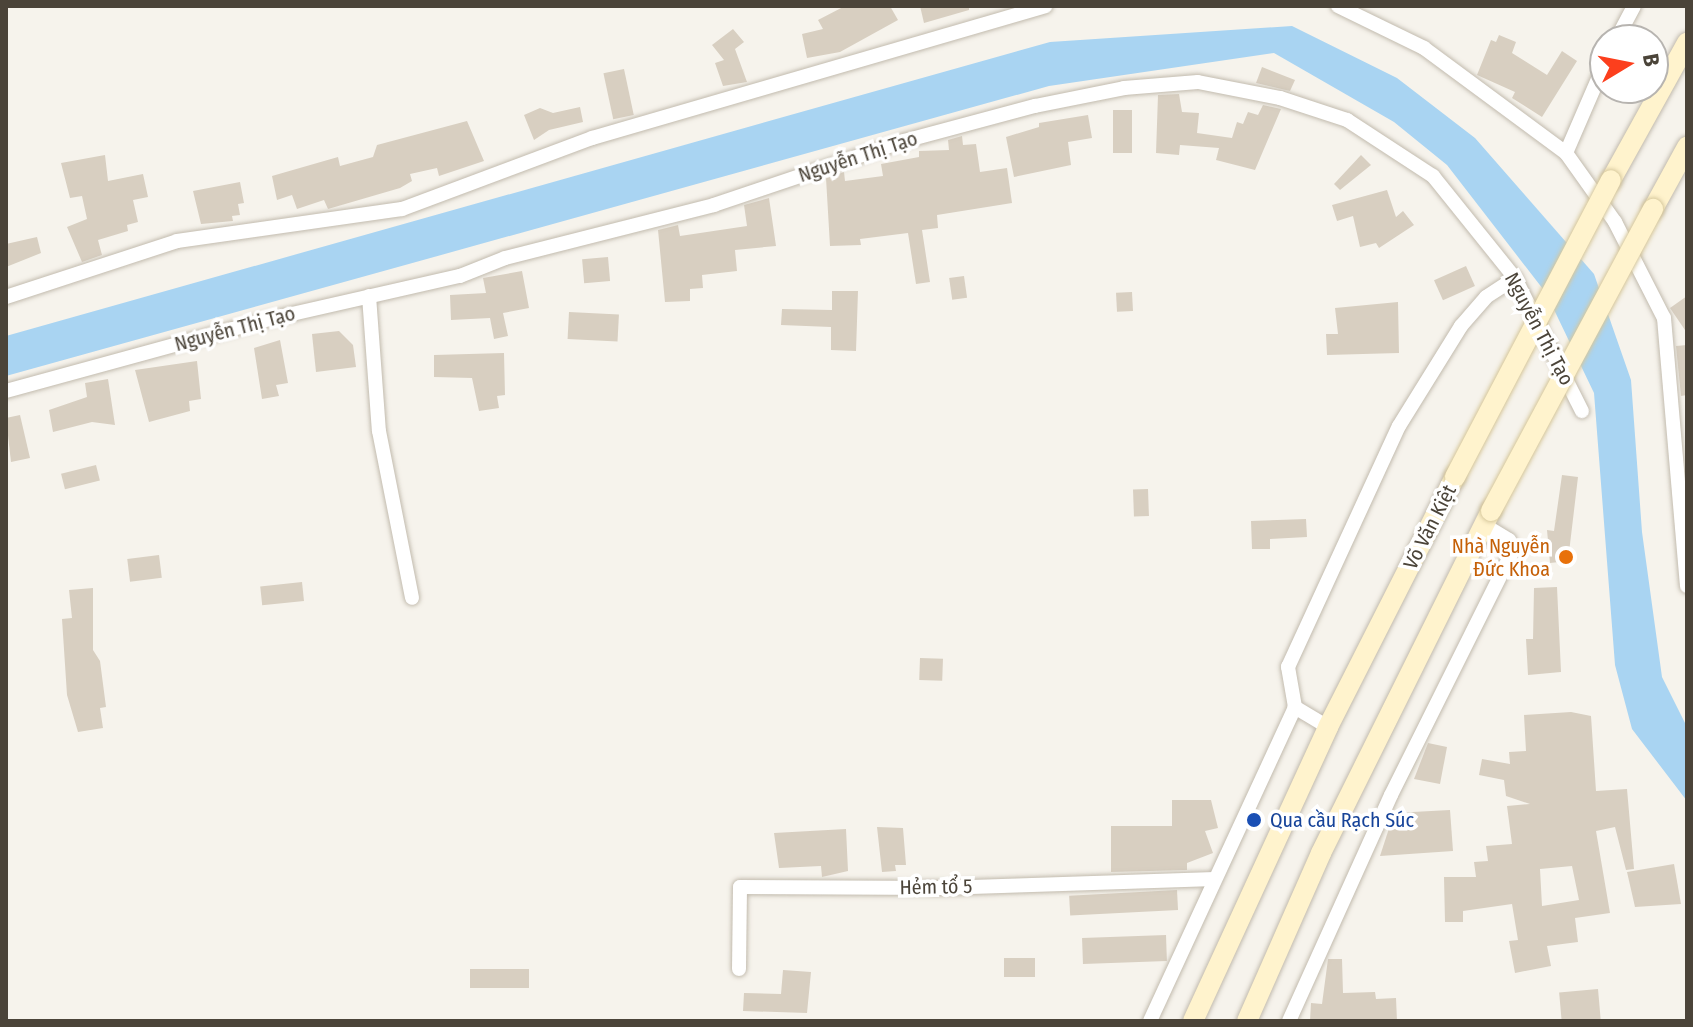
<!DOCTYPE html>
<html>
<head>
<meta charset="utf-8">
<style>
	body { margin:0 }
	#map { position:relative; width:1693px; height:1027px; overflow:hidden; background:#f6f3ec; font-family:"Fira Sans Condensed",sans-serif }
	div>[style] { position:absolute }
	.water>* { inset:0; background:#a9d4f2 }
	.building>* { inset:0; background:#d8cfc1; transform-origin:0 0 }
	.roads { filter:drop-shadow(0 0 2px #c2bbae) drop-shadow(0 0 2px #c2bbae) }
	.minor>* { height:14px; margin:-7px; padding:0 7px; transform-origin:7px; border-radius:7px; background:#fff }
	.secondary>* { height:20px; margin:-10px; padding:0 10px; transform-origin:10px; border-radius:10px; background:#fff3cd }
	.bridges { filter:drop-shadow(0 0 2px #d6c79b) drop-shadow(0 0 2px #d6c79b) }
	.secondary-bridge>* { height:20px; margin:-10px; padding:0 10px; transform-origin:10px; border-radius:10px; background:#fff3cd }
	.dots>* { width:22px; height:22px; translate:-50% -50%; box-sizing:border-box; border:4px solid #fff; border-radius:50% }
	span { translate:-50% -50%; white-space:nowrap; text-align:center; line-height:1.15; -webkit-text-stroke:7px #fff; paint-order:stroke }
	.street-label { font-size:20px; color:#4b4439 }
	.food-label { font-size:20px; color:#c56008 }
	.right { translate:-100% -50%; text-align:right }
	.transit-label { font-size:20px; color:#164399 }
	.left { translate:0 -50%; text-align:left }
	.frame { position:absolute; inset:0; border:8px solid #4b4439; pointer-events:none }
	.north { position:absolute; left:1589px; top:24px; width:80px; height:80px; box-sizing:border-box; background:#fff; border:2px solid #b7b4b0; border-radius:50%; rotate:80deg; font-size:22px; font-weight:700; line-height:32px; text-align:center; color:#4b4439 }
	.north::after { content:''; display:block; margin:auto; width:28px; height:36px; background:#fc3f1d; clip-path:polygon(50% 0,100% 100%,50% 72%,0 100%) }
</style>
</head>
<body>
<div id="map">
	<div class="water">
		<i style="clip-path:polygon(1292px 26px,1397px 78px,1475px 138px,1594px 274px,1631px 380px,1642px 532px,1662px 677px,1687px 727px,1687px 801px,1632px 729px,1615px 665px,1594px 393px,1546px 293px,1447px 165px,1394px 122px,1274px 53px,1049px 86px,6px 376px,6px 336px,1050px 42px)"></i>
	</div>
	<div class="building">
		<i style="clip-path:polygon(845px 6px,890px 6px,898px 20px,840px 52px,807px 58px,802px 34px,823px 29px,818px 20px)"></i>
		<i style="clip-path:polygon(920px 6px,969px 6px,969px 10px,924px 23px)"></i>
		<i style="clip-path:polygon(733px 29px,744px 42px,735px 49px,747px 82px,723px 86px,715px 63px,724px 60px,712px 45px)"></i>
		<i style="clip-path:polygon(1499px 35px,1516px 42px,1512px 53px,1547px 75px,1562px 51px,1577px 61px,1542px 117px,1512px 98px,1515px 92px,1477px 75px,1491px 40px,1496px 42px)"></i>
		<i style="clip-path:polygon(1262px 67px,1295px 80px,1290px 91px,1256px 83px)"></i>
		<i style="left:624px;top:69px;width:47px;height:21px;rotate:78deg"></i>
		<i style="clip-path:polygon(1179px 94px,1182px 112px,1199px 113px,1197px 133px,1232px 138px,1237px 122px,1243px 124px,1248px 112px,1258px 115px,1263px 105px,1281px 109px,1255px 170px,1216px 160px,1219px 148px,1180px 145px,1179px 155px,1156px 153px,1158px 95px)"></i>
		<i style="clip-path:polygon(580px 107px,583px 122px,549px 130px,534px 140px,524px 115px,540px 108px,553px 113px)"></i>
		<i style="left:1113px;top:110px;width:19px;height:43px"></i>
		<i style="clip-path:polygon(1088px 115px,1092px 138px,1068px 142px,1071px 165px,1014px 177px,1006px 137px,1039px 127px,1039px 123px)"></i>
		<i style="clip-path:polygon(467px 121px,484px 161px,439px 176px,437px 168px,410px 174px,412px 181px,400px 188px,328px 209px,324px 200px,297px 209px,292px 195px,277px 200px,272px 176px,338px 157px,340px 166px,373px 157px,377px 145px)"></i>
		<i style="clip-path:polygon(962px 136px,963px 145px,976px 144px,980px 172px,1007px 168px,1012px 203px,937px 215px,938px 228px,922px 230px,930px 282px,916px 284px,908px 233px,860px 239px,861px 245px,830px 246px,826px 178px,844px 172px,845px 181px,883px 176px,881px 164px,919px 157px,919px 151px,949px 150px,948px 140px)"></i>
		<i style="clip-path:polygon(105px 155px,108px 181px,143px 174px,148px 197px,133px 200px,138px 222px,127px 225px,128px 231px,98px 240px,102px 255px,82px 262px,67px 227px,87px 219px,82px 196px,70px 198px,61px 163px)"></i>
		<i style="clip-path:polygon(1361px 155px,1371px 165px,1340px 190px,1334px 184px)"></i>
		<i style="clip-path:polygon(240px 182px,244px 203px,238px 204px,240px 215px,232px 216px,233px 221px,201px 224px,193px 191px)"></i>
		<i style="clip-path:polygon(1387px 190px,1396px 217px,1403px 211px,1414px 225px,1379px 248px,1376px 243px,1360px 247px,1353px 216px,1337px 221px,1332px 205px)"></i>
		<i style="clip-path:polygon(769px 198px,776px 246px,735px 250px,737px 271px,702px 275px,703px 288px,690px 289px,690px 301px,665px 302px,658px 230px,678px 225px,680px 236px,747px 226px,744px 205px)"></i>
		<i style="clip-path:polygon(37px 237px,41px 253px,6px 267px,6px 244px)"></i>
		<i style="left:608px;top:257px;width:24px;height:26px;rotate:85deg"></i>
		<i style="left:1466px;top:266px;width:22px;height:35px;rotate:66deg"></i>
		<i style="clip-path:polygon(522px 271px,529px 308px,503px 313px,508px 336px,494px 339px,490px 318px,451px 320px,450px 295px,486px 293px,483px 278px)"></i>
		<i style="left:964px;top:276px;width:22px;height:15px;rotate:82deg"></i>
		<i style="clip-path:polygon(832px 291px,858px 291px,856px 351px,831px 350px,831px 327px,781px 325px,782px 309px,832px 310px)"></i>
		<i style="left:1132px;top:292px;width:19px;height:16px;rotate:87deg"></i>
		<i style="clip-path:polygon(1687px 296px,1687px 333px,1670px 308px)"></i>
		<i style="clip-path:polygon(1398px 302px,1399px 353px,1327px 355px,1326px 334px,1338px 334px,1335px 308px)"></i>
		<i style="left:569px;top:312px;width:50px;height:27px;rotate:3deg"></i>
		<i style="clip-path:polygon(339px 331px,353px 345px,356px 367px,316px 372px,312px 334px)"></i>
		<i style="clip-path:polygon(280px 340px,288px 383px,276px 385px,279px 396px,262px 399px,254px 348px)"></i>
		<i style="clip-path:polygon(1687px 345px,1687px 395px,1681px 396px,1676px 346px)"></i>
		<i style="clip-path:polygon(504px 353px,505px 395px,497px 396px,499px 408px,479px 411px,472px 378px,434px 377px,434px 355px)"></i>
		<i style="clip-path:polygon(197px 361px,201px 399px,189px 401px,190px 411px,149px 422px,135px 370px)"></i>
		<i style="clip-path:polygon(108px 379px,115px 425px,92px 422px,53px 432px,49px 410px,87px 397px,85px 383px)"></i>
		<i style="clip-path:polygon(20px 415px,30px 458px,11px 462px,6px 418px)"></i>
		<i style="left:96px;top:465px;width:16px;height:36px;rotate:76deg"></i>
		<i style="clip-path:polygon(1562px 475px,1578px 477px,1568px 561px,1550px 563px,1547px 530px,1554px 531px)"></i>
		<i style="left:1148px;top:489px;width:27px;height:15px;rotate:88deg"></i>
		<i style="clip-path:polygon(1306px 519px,1307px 537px,1270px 539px,1270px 549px,1252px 549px,1251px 521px)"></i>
		<i style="left:159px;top:555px;width:23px;height:32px;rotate:83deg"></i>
		<i style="left:302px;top:582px;width:19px;height:42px;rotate:84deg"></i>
		<i style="clip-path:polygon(1557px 587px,1561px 672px,1528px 675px,1526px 639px,1533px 639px,1534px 588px)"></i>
		<i style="clip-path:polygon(93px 588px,93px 650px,100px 661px,106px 707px,100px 708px,103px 728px,78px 732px,67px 695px,62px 619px,72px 618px,69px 590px)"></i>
		<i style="left:920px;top:658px;width:23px;height:22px;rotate:2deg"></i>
		<i style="clip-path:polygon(evenodd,1571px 712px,1591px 716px,1596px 791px,1627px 789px,1634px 869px,1626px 870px,1615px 827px,1596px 831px,1610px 913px,1575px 918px,1578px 942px,1547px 946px,1551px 966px,1515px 973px,1509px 941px,1518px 940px,1512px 904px,1463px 911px,1463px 922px,1445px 922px,1444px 877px,1476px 877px,1474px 862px,1488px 861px,1486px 846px,1512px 844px,1507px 806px,1530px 804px,1506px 796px,1504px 780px,1479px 775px,1482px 759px,1510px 764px,1509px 752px,1526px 751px,1524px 715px,1571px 712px,1572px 866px,1579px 900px,1542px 906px,1540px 869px,1572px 866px)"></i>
		<i style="clip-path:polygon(1428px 743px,1447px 747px,1440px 784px,1414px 779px)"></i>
		<i style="clip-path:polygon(1172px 800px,1211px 800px,1218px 828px,1205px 831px,1213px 853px,1187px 863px,1187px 870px,1111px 872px,1111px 826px,1172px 826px)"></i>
		<i style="clip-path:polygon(1450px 810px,1453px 851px,1380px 856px,1394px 813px)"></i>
		<i style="clip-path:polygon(877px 827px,903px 828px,906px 865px,895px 865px,896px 871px,882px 872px)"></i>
		<i style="clip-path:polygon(846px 829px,848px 871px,822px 877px,821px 866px,779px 868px,774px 833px)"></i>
		<i style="clip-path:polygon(1674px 864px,1681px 904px,1635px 907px,1627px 872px)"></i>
		<i style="left:1177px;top:890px;width:20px;height:108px;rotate:87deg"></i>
		<i style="left:1166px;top:935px;width:26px;height:84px;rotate:88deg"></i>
		<i style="left:1004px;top:958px;width:31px;height:19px"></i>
		<i style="clip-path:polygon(1328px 959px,1342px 959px,1343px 993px,1375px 992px,1376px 999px,1396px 998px,1397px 1021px,1310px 1021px,1311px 1003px,1322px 1004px)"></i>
		<i style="left:470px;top:969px;width:59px;height:19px"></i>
		<i style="clip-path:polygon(783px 970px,811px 972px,807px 1013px,743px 1011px,744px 993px,781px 994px)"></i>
		<i style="left:1598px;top:989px;width:32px;height:39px;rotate:85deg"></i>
	</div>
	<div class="roads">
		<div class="minor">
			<i style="left:1338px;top:6px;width:96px;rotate:26deg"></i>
			<i style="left:1424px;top:48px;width:177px;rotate:36.5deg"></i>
			<i style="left:1566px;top:153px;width:85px;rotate:54.6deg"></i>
			<i style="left:1615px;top:222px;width:108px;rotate:63deg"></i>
			<i style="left:1664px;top:318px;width:269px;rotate:85.1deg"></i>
			<i style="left:1616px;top:40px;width:38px;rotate:-62deg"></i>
			<i style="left:1566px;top:153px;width:98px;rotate:-66.6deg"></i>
			<i style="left:369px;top:296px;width:135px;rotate:85.8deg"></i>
			<i style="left:379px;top:431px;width:170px;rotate:78.8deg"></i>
			<i style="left:6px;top:297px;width:180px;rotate:-18.1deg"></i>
			<i style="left:177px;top:241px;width:227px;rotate:-8.1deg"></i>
			<i style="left:402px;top:209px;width:203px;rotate:-20.5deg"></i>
			<i style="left:592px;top:138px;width:472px;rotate:-16.2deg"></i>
			<i style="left:6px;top:391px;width:274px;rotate:-15.3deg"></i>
			<i style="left:270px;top:319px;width:195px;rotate:-12.8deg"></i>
			<i style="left:460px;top:276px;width:48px;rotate:-21.8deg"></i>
			<i style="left:505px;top:258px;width:216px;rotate:-14.2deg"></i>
			<i style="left:714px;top:205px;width:200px;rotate:-18.6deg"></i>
			<i style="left:904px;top:141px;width:136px;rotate:-15deg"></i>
			<i style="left:1035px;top:106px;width:91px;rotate:-11.4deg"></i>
			<i style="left:1124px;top:88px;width:74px;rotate:-4.6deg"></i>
			<i style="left:1198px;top:82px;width:84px;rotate:11deg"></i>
			<i style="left:1280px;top:98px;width:71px;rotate:18.2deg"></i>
			<i style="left:1347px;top:120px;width:103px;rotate:33.1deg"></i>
			<i style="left:1433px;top:176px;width:131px;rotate:51.2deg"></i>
			<i style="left:1515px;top:278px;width:149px;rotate:63.3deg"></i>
			<i style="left:1328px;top:727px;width:39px;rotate:-149deg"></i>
			<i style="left:1295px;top:707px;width:41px;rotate:-99.9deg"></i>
			<i style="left:1288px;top:667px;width:265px;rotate:-65.3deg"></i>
			<i style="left:1399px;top:426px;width:118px;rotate:-58.2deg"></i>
			<i style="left:1461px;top:326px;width:38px;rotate:-49deg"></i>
			<i style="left:1486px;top:297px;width:35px;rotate:-33deg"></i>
			<i style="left:739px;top:969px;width:82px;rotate:-89.3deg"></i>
			<i style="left:740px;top:887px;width:201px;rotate:0.3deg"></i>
			<i style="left:941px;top:888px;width:274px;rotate:-1.9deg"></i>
			<i style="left:1150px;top:1021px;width:346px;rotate:-65.2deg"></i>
			<i style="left:1289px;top:1021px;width:248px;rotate:-65.7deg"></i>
			<i style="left:1391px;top:795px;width:269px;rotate:-63.5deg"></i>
			<i style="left:1511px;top:554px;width:14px;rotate:-98deg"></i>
			<i style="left:1509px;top:540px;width:29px;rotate:-149deg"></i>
		</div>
		<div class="secondary">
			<i style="left:1611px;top:180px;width:157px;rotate:-61deg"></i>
			<i style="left:1653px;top:209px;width:71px;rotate:-61.3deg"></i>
			<i style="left:1193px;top:1021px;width:324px;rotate:-65.3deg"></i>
			<i style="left:1328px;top:727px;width:280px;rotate:-63.1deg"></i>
			<i style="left:1247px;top:1021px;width:184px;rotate:-66.2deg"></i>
			<i style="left:1321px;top:853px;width:382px;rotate:-63.6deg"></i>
		</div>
	</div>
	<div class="bridges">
		<div class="secondary-bridge">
			<i style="left:1455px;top:477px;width:335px;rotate:-62.3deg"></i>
			<i style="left:1491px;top:511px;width:343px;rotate:-61.8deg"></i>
		</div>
	</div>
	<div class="dots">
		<i style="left:1566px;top:557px;background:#e8710a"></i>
		<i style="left:1254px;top:820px;background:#1a4fb4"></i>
	</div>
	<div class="street-label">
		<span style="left:858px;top:157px;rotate:-18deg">Nguyễn Thị Tạo</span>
		<span style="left:235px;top:329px;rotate:-15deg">Nguyễn Thị Tạo</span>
		<span style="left:1539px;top:329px;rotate:62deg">Nguyễn Thị Tạo</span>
		<span style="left:1430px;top:527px;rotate:-63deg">Võ Văn Kiệt</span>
		<span style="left:936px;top:887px;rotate:-1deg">Hẻm tổ 5</span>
	</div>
	<div class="food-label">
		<span class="right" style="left:1550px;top:558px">Nhà Nguyễn<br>Đức Khoa</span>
	</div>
	<div class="transit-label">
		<span class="left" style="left:1270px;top:820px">Qua cầu Rạch Súc</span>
	</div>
	<div class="frame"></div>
	<div class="north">B</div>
</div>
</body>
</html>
